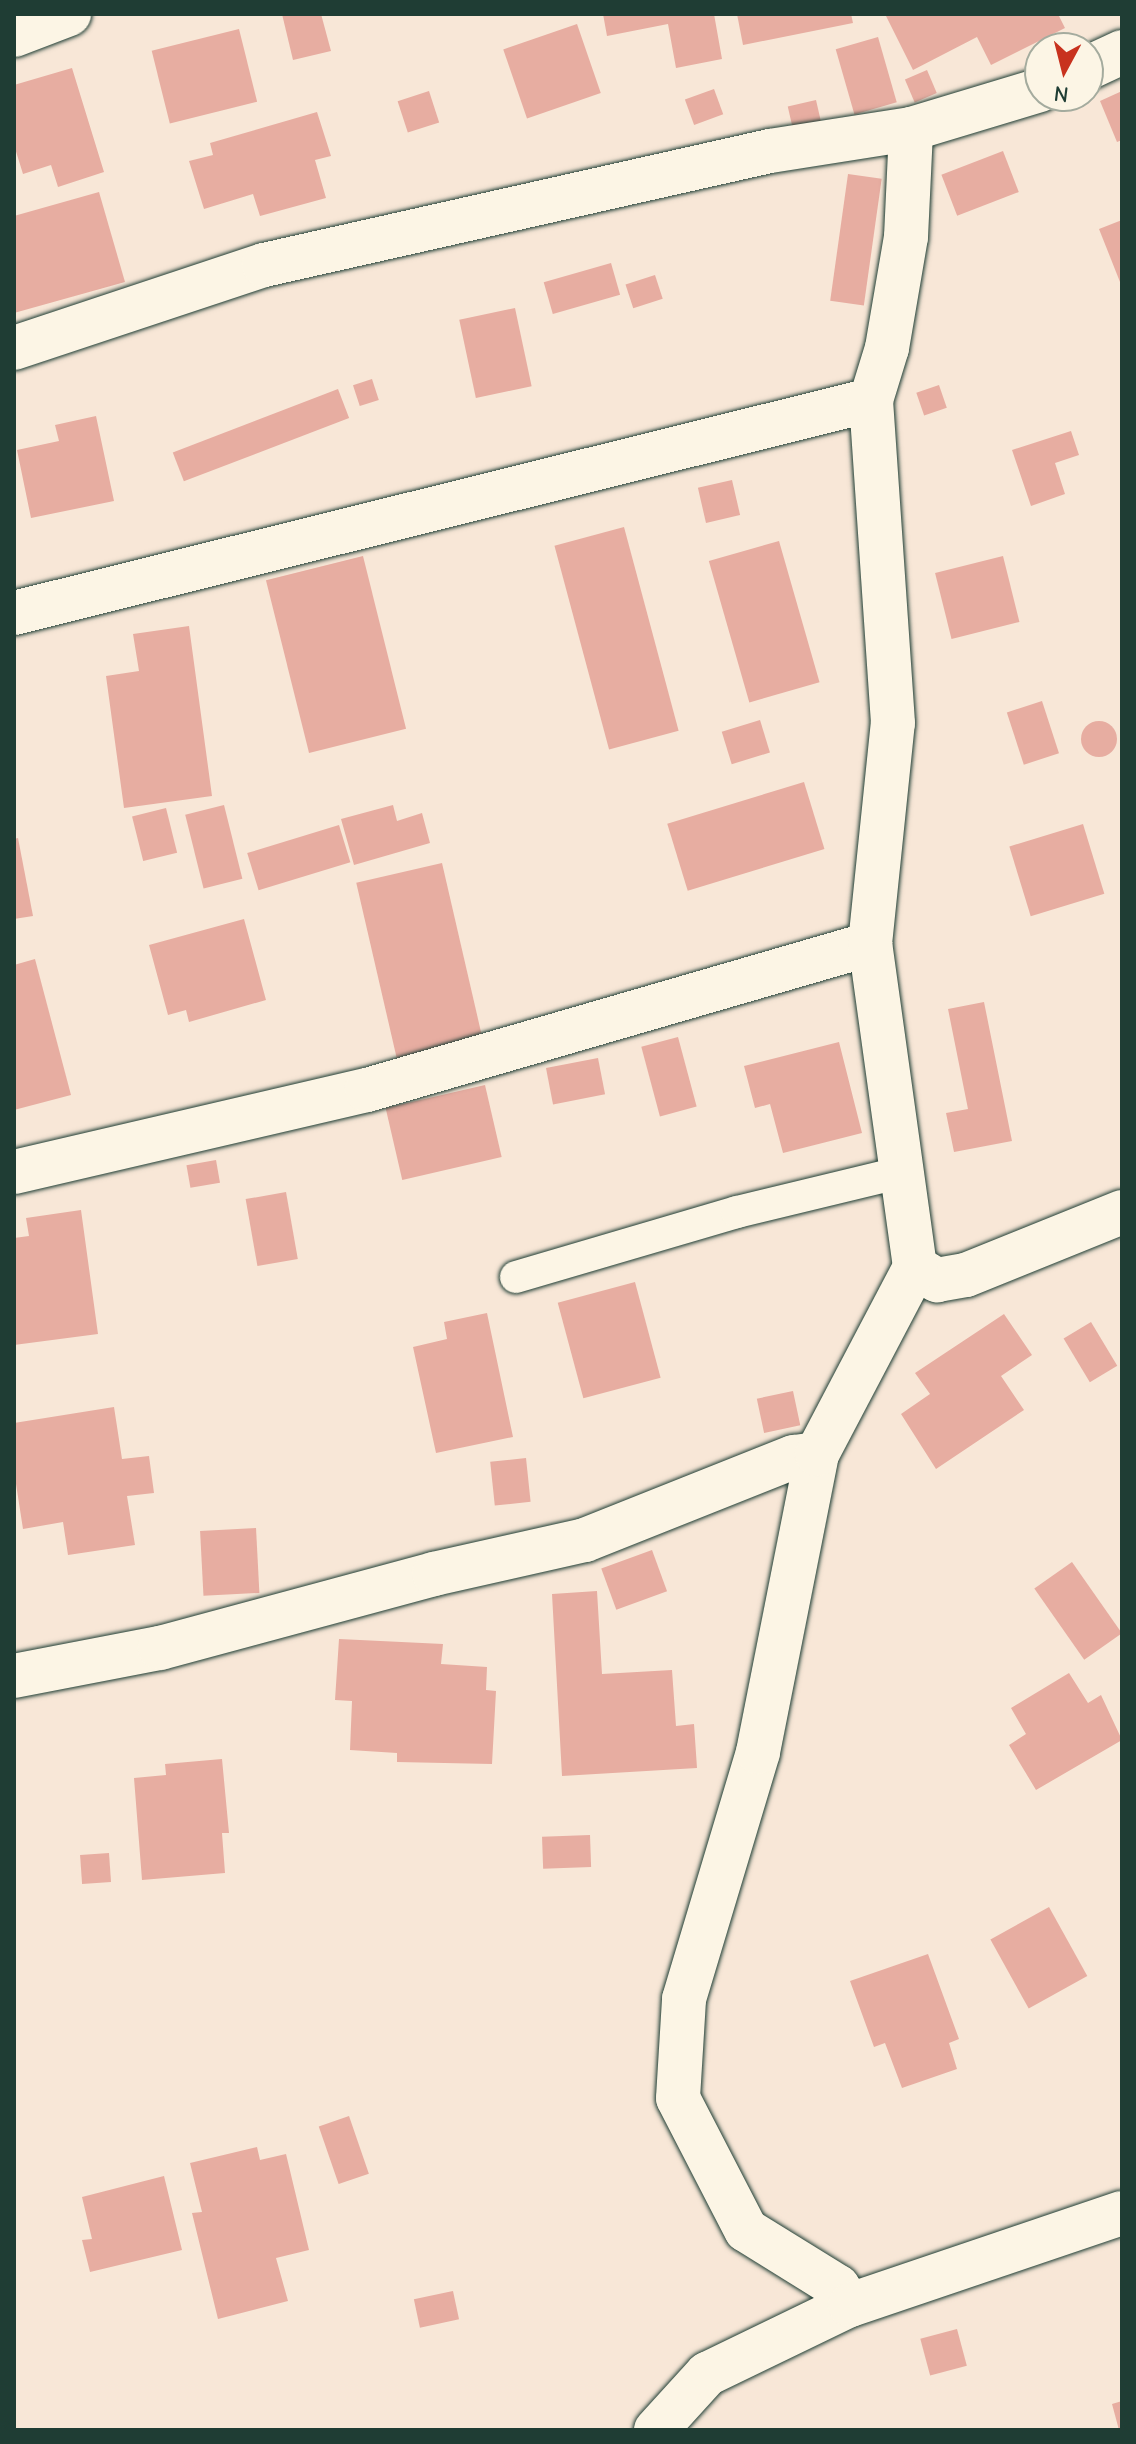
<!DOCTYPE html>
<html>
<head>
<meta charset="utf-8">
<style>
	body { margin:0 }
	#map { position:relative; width:1136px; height:2444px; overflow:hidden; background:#f8e7d7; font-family:"Comic Neue",sans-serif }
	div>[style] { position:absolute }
	.building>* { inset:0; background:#e7ada1; transform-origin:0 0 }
	.round { border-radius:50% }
	.roads { filter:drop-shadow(0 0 2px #1f3d34) drop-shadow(0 0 2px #1f3d34) }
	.lane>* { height:32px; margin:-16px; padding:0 16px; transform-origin:16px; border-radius:16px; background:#fcf5e5 }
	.street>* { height:44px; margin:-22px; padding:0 22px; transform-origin:22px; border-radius:22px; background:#fcf5e5 }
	span { translate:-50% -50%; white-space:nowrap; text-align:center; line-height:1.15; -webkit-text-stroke:7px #fcf5e5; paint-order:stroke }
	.frame { position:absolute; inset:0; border:16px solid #1f3d34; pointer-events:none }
	.north { position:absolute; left:1024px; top:32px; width:80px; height:80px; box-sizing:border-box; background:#fcf5e5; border:2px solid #a4ab9e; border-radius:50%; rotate:187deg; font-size:22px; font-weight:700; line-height:32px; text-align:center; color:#1f3d34 }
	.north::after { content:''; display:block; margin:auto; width:28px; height:36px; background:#c8321e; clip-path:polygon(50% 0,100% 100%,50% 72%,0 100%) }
</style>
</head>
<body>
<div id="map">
	<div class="building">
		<i style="clip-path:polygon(282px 14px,321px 14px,331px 51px,293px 60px)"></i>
		<i style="clip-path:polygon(603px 14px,714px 14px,722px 59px,676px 68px,668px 24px,607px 36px)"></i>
		<i style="clip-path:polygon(737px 14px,851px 14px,853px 23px,743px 45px)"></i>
		<i style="clip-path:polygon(885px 14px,1058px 14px,1065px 28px,991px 65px,977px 37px,913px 70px)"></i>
		<i style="left:577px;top:24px;width:73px;height:78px;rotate:71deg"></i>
		<i style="left:239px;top:29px;width:75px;height:90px;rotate:76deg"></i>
		<i style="left:878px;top:37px;width:68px;height:44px;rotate:74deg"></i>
		<i style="clip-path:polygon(72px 68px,104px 172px,58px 187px,51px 165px,23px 174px,14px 145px,14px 85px)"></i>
		<i style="left:927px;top:70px;width:25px;height:24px;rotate:67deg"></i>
		<i style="left:714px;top:89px;width:27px;height:31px;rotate:70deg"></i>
		<i style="left:429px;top:91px;width:33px;height:33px;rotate:72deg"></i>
		<i style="clip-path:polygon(1122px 91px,1122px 140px,1117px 142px,1100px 101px)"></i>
		<i style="left:816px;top:100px;width:23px;height:29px;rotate:77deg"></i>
		<i style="clip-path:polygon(317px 112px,331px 156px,315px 160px,326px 198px,260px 216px,253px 194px,204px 209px,189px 161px,213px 155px,210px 143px)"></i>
		<i style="left:1003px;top:151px;width:44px;height:66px;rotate:69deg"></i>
		<i style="left:848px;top:174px;width:34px;height:128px;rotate:8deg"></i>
		<i style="clip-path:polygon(99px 192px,125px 282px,14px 313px,14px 216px)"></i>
		<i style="clip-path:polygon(1122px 220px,1122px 287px,1099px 229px)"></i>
		<i style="left:611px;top:263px;width:33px;height:70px;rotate:74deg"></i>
		<i style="left:655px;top:275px;width:25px;height:31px;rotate:72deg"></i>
		<i style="left:515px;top:308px;width:80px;height:57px;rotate:78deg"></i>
		<i style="left:372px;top:379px;width:22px;height:20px;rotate:72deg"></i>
		<i style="left:939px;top:385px;width:24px;height:24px;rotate:71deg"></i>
		<i style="left:338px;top:389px;width:31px;height:177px;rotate:69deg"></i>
		<i style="clip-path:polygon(96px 416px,114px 501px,31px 518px,17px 450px,59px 441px,55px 425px)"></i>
		<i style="clip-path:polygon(1071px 431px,1079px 455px,1055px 463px,1065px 494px,1031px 506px,1012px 450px)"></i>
		<i style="left:732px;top:480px;width:36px;height:35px;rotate:77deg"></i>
		<i style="left:624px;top:527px;width:211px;height:72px;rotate:75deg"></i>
		<i style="left:779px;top:541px;width:147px;height:73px;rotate:74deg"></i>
		<i style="left:363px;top:556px;width:178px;height:100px;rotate:76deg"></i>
		<i style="left:1003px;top:556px;width:68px;height:70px;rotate:76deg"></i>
		<i style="clip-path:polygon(189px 626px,212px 796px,124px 808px,106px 676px,139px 671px,133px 634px)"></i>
		<i style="left:1042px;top:701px;width:55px;height:37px;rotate:72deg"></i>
		<i style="left:760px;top:720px;width:34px;height:40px;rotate:73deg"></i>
		<i class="round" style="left:1081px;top:721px;width:36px;height:36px"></i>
		<i style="left:804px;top:782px;width:70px;height:143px;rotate:73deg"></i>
		<i style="left:224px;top:805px;width:76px;height:40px;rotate:76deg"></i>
		<i style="clip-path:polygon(393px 805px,397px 821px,422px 813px,430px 843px,354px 865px,341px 819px)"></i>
		<i style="left:166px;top:808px;width:46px;height:35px;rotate:76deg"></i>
		<i style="left:1083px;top:824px;width:73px;height:77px;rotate:73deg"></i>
		<i style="left:339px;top:825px;width:39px;height:96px;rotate:73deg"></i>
		<i style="clip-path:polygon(18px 838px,33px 916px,14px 919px,14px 839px)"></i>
		<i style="left:442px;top:863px;width:180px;height:88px;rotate:77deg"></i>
		<i style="clip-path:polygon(244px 919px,266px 1000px,189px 1022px,186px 1010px,168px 1015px,149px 945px)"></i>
		<i style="clip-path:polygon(35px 959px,71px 1095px,14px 1110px,14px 965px)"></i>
		<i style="clip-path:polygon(984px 1002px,1012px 1141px,954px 1152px,946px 1113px,968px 1109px,948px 1009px)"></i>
		<i style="left:678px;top:1037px;width:72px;height:38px;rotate:75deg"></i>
		<i style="clip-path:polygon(839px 1042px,862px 1133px,783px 1153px,770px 1104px,755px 1108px,744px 1066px)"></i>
		<i style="left:598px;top:1058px;width:37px;height:53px;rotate:79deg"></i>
		<i style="left:485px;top:1085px;width:74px;height:102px;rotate:77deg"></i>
		<i style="left:216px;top:1160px;width:23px;height:30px;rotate:80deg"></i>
		<i style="left:286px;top:1192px;width:68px;height:41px;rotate:80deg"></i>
		<i style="clip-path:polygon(81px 1210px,98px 1334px,14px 1345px,14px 1238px,29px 1236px,26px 1218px)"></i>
		<i style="left:635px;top:1282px;width:99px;height:80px;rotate:75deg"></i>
		<i style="clip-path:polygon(487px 1313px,513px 1437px,436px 1453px,413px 1347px,447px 1339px,444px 1322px)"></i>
		<i style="clip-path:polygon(1004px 1314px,1032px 1355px,1001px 1376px,1024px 1410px,936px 1469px,901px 1414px,930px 1394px,915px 1373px)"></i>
		<i style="left:1091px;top:1322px;width:51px;height:32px;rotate:59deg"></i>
		<i style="left:793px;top:1391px;width:35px;height:37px;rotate:78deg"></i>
		<i style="clip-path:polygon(114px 1407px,122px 1459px,149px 1456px,154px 1493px,127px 1496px,135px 1545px,68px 1555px,63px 1522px,23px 1529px,14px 1471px,14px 1423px)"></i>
		<i style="left:526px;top:1458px;width:44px;height:36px;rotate:84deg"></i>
		<i style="left:256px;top:1528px;width:65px;height:56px;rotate:87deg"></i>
		<i style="left:652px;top:1550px;width:44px;height:54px;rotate:70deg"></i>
		<i style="left:1072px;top:1562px;width:87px;height:46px;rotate:55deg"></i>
		<i style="clip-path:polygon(597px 1591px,602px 1674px,672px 1670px,676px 1726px,694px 1724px,697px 1768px,562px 1776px,552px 1594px)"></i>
		<i style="clip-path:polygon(339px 1639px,443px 1644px,441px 1664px,487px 1667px,486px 1690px,496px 1691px,492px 1764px,397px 1762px,397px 1753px,350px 1750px,352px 1701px,335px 1700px)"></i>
		<i style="clip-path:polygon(1069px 1673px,1088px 1703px,1101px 1695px,1122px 1740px,1036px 1790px,1009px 1745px,1026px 1734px,1011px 1708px)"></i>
		<i style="clip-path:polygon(222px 1759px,229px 1833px,222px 1833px,225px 1873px,142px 1880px,134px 1778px,166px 1775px,165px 1764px)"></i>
		<i style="left:590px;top:1835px;width:32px;height:48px;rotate:88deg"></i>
		<i style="left:109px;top:1853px;width:29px;height:29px;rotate:86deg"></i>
		<i style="left:1049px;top:1907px;width:79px;height:67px;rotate:61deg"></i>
		<i style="clip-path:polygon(928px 1954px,959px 2039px,949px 2043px,957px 2069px,902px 2088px,885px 2043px,874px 2047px,850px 1981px)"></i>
		<i style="left:349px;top:2116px;width:61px;height:32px;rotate:71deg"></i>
		<i style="clip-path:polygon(257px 2147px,260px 2160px,286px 2154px,309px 2250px,276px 2258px,288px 2301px,218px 2319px,192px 2213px,202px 2212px,190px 2163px)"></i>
		<i style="clip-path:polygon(164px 2176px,182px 2250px,90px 2272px,82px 2240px,92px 2239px,82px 2197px)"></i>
		<i style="left:453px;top:2291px;width:29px;height:40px;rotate:78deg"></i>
		<i style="left:957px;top:2329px;width:38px;height:38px;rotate:75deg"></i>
		<i style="clip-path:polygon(1122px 2401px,1122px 2430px,1119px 2430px,1112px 2404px)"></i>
	</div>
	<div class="roads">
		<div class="lane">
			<i style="left:516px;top:1277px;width:230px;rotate:-16.4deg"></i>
			<i style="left:737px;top:1212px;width:166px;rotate:-13.6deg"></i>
		</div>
		<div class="street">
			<i style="left:14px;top:35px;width:59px;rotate:-20.9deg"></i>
			<i style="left:1088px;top:68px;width:38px;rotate:-25deg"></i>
			<i style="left:14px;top:348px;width:263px;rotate:-18.4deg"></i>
			<i style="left:264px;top:265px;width:519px;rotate:-12.7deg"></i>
			<i style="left:770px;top:151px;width:143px;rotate:-8.9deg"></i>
			<i style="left:911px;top:129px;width:135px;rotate:-16.8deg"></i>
			<i style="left:14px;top:613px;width:883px;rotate:-13.96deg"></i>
			<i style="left:14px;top:1172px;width:362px;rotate:-13.1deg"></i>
			<i style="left:367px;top:1090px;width:524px;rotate:-16.19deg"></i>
			<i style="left:915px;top:1267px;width:26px;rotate:31deg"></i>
			<i style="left:937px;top:1280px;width:29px;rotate:-10deg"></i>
			<i style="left:966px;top:1275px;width:168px;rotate:-22deg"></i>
			<i style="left:14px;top:1676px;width:149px;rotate:-10.9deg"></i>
			<i style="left:160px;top:1648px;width:284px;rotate:-15.1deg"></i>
			<i style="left:434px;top:1574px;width:155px;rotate:-12.7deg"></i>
			<i style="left:585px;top:1540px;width:225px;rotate:-21.7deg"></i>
			<i style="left:794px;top:1457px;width:23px;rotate:-7deg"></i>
			<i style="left:850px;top:2305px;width:22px;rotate:-124deg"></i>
			<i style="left:838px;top:2287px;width:108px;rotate:-148.2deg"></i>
			<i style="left:746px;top:2230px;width:148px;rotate:-117.3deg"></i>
			<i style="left:678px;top:2098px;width:99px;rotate:-86.5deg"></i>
			<i style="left:684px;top:1999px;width:258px;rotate:-73.3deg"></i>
			<i style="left:758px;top:1752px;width:304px;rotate:-78.8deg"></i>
			<i style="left:817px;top:1454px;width:211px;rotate:-62.3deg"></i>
			<i style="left:915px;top:1267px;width:326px;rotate:-97.9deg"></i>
			<i style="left:870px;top:944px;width:222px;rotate:-84.1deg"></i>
			<i style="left:893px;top:723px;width:324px;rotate:-93.9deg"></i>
			<i style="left:871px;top:400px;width:54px;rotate:-72.9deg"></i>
			<i style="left:887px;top:348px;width:113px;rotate:-80.3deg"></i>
			<i style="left:906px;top:237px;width:108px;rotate:-87.3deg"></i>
			<i style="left:656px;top:2430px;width:76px;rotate:-47.7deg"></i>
			<i style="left:707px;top:2374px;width:159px;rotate:-25.8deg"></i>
			<i style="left:850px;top:2305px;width:287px;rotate:-18.7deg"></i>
		</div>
	</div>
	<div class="frame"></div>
	<div class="north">N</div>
</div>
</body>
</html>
